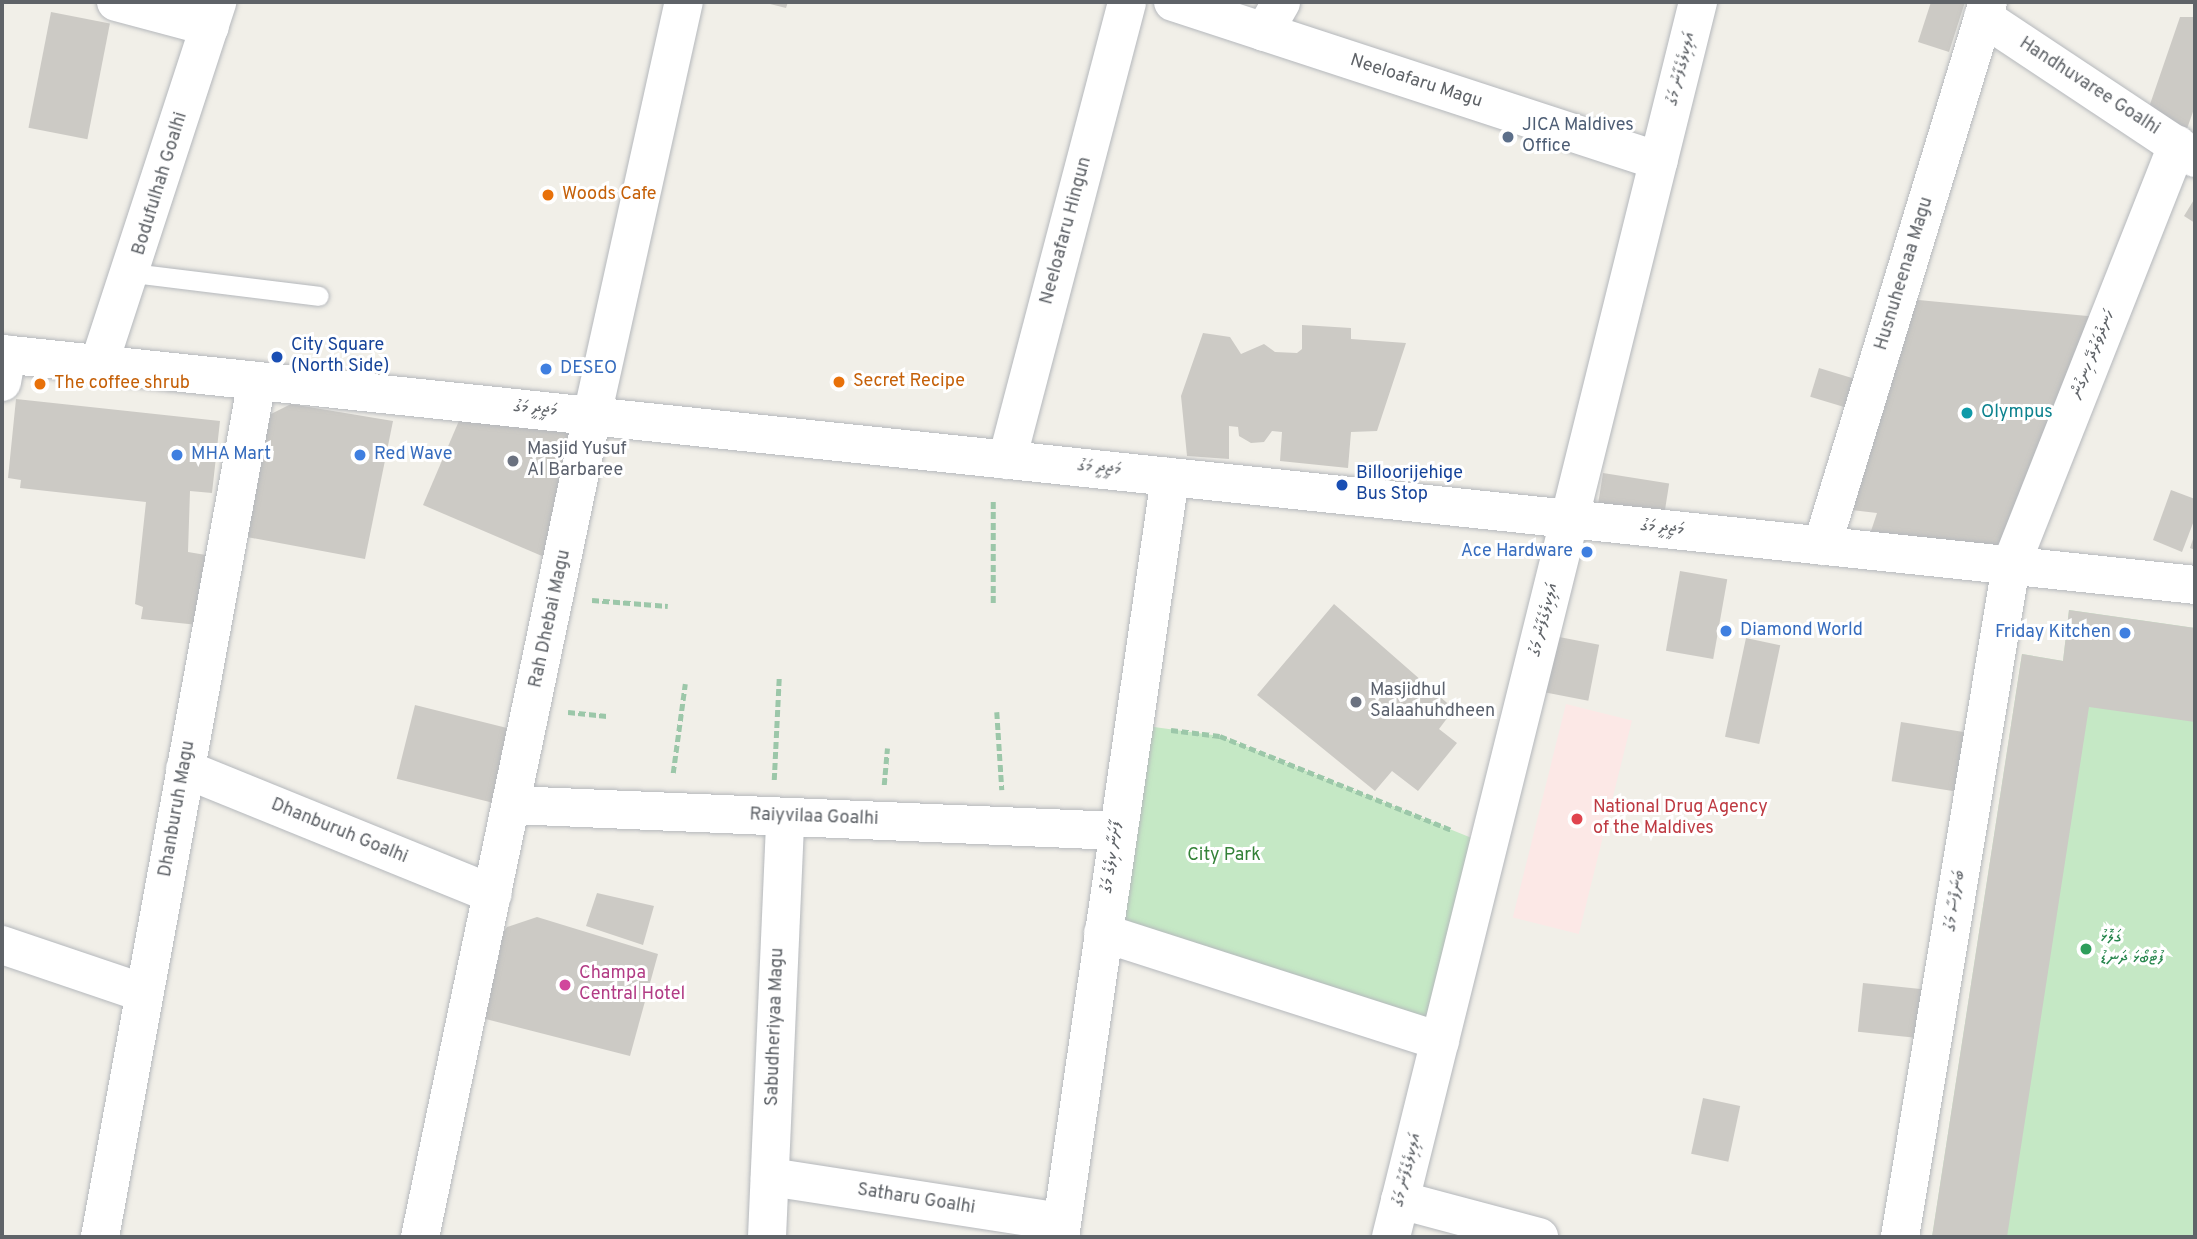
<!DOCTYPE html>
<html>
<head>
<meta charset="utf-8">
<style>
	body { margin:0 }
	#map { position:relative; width:2197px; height:1239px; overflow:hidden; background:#f1efe8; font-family:Overpass,"Noto Sans Thaana",sans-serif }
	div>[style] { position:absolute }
	.medical>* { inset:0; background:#fce8e6; transform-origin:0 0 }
	.green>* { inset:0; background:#c5e8c5 }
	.building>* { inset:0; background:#cccac5; transform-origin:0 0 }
	.path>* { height:4.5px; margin-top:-2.25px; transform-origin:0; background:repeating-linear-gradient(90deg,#9cc7a9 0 7px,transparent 0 10.5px) }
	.roads { filter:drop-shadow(0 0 2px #b5b8bc) drop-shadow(0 0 2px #b5b8bc) }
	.lane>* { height:19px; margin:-9.5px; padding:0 9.5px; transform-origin:9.5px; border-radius:9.5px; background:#fff }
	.street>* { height:38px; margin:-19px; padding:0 19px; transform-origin:19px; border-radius:19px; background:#fff }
	.secondary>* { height:38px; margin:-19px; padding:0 19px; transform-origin:19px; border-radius:19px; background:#fff }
	.dots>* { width:19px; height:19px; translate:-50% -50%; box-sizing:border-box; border:4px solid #fff; border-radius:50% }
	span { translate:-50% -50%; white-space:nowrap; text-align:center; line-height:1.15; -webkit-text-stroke:6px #fff; paint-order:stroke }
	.street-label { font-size:18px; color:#5f6368 }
	.service-label { font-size:18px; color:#4e5e75 }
	.left { translate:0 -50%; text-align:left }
	.food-label { font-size:18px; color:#c56008 }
	.transit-label { font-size:18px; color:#164399 }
	.shop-label { font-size:18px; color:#366cbe }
	.right { translate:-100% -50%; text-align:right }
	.culture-label { font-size:18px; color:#0d838f }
	.worship-label { font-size:18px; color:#5b616d }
	.health-label { font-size:18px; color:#be3a42 }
	.park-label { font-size:18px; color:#348238 }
	.leisure-label { font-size:18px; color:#27864d }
	.hotel-label { font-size:18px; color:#b23c85 }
	.frame { position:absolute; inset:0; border:4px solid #5f6368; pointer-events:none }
</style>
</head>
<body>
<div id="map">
	<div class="medical">
		<i style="left:1566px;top:704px;width:68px;height:220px;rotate:14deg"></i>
	</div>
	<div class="green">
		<i style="clip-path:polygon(2069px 610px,2195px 628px,2195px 1237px,1932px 1237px,2022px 654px,2063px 661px)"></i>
		<i style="clip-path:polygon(1132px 724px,1220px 736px,1489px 845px,1440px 1041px,1103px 933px)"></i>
	</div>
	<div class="building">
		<i style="clip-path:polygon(762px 2px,788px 2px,786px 8px)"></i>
		<i style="clip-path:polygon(1931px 2px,1965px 2px,1949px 52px,1918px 42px)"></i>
		<i style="left:51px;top:12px;width:60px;height:118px;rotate:11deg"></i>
		<i style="clip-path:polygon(2180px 17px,2195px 17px,2195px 106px,2183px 140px,2147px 113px)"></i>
		<i style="clip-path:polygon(2195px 198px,2195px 223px,2184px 216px)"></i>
		<i style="clip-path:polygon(1908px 299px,2098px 317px,2004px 563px,1865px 549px,1877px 513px,1843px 509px)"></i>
		<i style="clip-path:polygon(1302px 325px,1351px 328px,1351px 339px,1406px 343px,1377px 431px,1351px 432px,1348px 468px,1280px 461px,1282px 432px,1272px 431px,1264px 442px,1251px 443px,1239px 436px,1238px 427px,1229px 426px,1229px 459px,1187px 456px,1181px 396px,1203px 333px,1230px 337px,1241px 354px,1264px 344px,1275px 352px,1297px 353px,1302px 349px)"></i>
		<i style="left:1819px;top:368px;width:38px;height:30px;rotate:17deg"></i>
		<i style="clip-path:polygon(16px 399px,220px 421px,212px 493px,190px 491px,188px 552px,206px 555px,198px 625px,141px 619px,143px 607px,135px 604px,146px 502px,20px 488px,21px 480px,8px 478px)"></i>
		<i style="clip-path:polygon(467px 402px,592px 416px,563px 565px,423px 505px)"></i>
		<i style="clip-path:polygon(291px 404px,393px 421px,365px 559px,236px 535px,267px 416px)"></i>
		<i style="left:1603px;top:473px;width:67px;height:39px;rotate:9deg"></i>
		<i style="clip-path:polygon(2171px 490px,2195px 499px,2195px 518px,2182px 552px,2153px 540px)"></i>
		<i style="clip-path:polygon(2195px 533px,2195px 550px,2190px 548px)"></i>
		<i style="left:1680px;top:571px;width:48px;height:81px;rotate:10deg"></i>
		<i style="clip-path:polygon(1334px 604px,1454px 709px,1439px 729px,1457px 743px,1418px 791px,1392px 771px,1375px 791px,1257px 695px)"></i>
		<i style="clip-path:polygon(2069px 610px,2195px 628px,2195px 722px,2089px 707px,2007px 1237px,1932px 1237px,2022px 654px,2063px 661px)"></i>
		<i style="left:1554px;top:636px;width:46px;height:57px;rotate:11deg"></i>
		<i style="left:1746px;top:638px;width:35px;height:101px;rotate:12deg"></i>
		<i style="left:415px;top:705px;width:98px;height:76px;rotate:14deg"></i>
		<i style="left:1901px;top:722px;width:76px;height:60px;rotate:9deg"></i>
		<i style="clip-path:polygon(597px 893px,654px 906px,643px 945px,586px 926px)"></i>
		<i style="clip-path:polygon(537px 917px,658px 954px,630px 1056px,474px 1016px,489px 951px,507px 927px)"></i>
		<i style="left:1863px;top:983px;width:65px;height:49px;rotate:6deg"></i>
		<i style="left:1703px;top:1098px;width:38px;height:57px;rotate:12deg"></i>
	</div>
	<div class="path">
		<i style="left:592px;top:600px;width:76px;rotate:4.5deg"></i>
		<i style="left:993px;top:603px;width:105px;rotate:-90deg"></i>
		<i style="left:568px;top:712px;width:39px;rotate:6deg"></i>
		<i style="left:997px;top:712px;width:78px;rotate:86.3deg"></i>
		<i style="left:1171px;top:730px;width:49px;rotate:7deg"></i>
		<i style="left:1220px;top:736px;width:250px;rotate:22.1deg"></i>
		<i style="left:673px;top:773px;width:90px;rotate:-82.3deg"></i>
		<i style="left:774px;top:780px;width:102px;rotate:-87.2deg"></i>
		<i style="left:884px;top:785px;width:37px;rotate:-85deg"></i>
	</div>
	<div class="roads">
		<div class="lane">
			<i style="left:133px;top:273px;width:187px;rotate:7deg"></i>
		</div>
		<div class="street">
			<i style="left:116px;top:2px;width:97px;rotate:14.9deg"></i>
			<i style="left:1173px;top:2px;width:511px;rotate:18.12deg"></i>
			<i style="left:1983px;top:17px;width:255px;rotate:33.6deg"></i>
			<i style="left:1264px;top:32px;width:34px;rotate:-60deg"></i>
			<i style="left:99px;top:364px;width:381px;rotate:-71.9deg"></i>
			<i style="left:2px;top:382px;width:28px;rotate:-80deg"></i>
			<i style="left:1007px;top:460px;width:473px;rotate:-75.3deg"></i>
			<i style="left:1822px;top:546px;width:569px;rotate:-73.03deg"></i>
			<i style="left:185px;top:769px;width:332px;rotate:22.1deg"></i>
			<i style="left:512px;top:805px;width:605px;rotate:2.46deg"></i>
			<i style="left:1103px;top:933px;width:354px;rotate:17.8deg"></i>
			<i style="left:2px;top:945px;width:150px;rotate:18.7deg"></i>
			<i style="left:770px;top:1177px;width:295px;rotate:8.8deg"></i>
			<i style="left:1400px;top:1200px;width:144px;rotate:14.9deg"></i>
			<i style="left:100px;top:1237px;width:870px;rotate:-79.61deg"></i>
			<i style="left:420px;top:1237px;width:839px;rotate:-78.17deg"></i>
			<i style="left:592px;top:416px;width:424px;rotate:-77.5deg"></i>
			<i style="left:767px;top:1237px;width:420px;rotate:-87.5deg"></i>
			<i style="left:1060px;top:1237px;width:768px;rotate:-81.76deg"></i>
			<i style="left:1391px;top:1237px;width:1273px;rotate:-76.04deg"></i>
			<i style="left:1900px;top:1237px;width:681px;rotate:-80.62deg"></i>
			<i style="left:2011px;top:565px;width:452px;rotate:-68.4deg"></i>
		</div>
		<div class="secondary">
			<i style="left:2px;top:354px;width:2205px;rotate:6.01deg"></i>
		</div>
	</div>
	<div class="dots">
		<i style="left:1508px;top:137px;background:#5c6f8a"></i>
		<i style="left:548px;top:195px;background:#e8710a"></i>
		<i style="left:277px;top:357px;background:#1a4fb4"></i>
		<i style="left:546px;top:369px;background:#3f7fe0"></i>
		<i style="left:839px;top:382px;background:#e8710a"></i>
		<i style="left:40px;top:384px;background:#e8710a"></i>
		<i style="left:1967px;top:413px;background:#0f9aa8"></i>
		<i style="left:177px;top:455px;background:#3f7fe0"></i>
		<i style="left:360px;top:455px;background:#3f7fe0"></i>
		<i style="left:513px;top:461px;background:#6b7280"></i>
		<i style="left:1342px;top:485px;background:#1a4fb4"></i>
		<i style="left:1587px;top:552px;background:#3f7fe0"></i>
		<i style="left:1726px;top:631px;background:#3f7fe0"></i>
		<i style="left:2125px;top:633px;background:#3f7fe0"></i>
		<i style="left:1356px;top:702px;background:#6b7280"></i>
		<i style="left:1577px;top:819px;background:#e0444e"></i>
		<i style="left:2086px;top:949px;background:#2e9e5b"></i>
		<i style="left:565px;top:985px;background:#d1479c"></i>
	</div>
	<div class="street-label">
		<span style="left:1682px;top:69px;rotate:-76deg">އަލިކިލެގެފާނު މަގު</span>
		<span style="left:1416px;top:82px;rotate:18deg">Neeloafaru Magu</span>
		<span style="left:2089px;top:87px;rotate:33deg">Handhuvaree Goalhi</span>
		<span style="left:161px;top:184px;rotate:-73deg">Bodufulhah Goalhi</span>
		<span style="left:1067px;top:231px;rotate:-75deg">Neeloafaru Hingun</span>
		<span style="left:1905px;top:274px;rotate:-73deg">Husnuheenaa Magu</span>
		<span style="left:2094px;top:355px;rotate:-68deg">ހަނދުވަރުދޭ ހިނގުން</span>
		<span style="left:535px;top:410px;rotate:6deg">މަޖީދީ މަގު</span>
		<span style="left:1099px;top:469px;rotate:6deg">މަޖީދީ މަގު</span>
		<span style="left:1662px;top:529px;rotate:6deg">މަޖީދީ މަގު</span>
		<span style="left:551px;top:619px;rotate:-78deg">Rah Dhebai Magu</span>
		<span style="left:1545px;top:620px;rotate:-76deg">އަލިކިލެގެފާނު މަގު</span>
		<span style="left:178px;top:809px;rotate:-80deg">Dhanburuh Magu</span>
		<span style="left:814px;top:818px;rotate:2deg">Raiyvilaa Goalhi</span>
		<span style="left:339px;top:832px;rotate:22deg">Dhanburuh Goalhi</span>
		<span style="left:1113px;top:857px;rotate:-82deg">ފާށަނާ ކިލެގެ މަގު</span>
		<span style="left:1956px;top:901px;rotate:-81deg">ބަނަފްސާ މަގު</span>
		<span style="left:776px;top:1027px;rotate:-88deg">Sabudheriyaa Magu</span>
		<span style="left:1408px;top:1170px;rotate:-76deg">އަލިކިލެގެފާނު މަގު</span>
		<span style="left:916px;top:1200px;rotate:9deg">Satharu Goalhi</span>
	</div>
	<div class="service-label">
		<span class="left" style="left:1522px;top:137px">JICA Maldives<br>Office</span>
	</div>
	<div class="food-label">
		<span class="left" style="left:562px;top:195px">Woods Cafe</span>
		<span class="left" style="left:853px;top:382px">Secret Recipe</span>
		<span class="left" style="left:54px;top:384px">The coffee shrub</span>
	</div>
	<div class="transit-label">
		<span class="left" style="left:291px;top:357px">City Square<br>(North Side)</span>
		<span class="left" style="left:1356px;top:485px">Billoorijehige<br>Bus Stop</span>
	</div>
	<div class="shop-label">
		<span class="left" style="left:560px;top:369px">DESEO</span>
		<span class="left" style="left:191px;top:455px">MHA Mart</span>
		<span class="left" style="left:374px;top:455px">Red Wave</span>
		<span class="right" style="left:1573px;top:552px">Ace Hardware</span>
		<span class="left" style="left:1740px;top:631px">Diamond World</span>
		<span class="right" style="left:2111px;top:633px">Friday Kitchen</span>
	</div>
	<div class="culture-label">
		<span class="left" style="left:1981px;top:413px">Olympus</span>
	</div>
	<div class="worship-label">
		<span class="left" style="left:527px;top:461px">Masjid Yusuf<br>Al Barbaree</span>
		<span class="left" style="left:1370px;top:702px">Masjidhul<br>Salaahuhdheen</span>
	</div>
	<div class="health-label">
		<span class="left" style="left:1593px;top:819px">National Drug Agency<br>of the Maldives</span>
	</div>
	<div class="park-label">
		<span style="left:1224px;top:856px">City Park</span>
	</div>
	<div class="leisure-label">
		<span class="left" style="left:2100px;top:949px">ގަލޮޅު<br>ފުޓްބޯޅަ ދަނޑު</span>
	</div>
	<div class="hotel-label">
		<span class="left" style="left:579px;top:985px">Champa<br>Central Hotel</span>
	</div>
	<div class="frame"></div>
</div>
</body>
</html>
